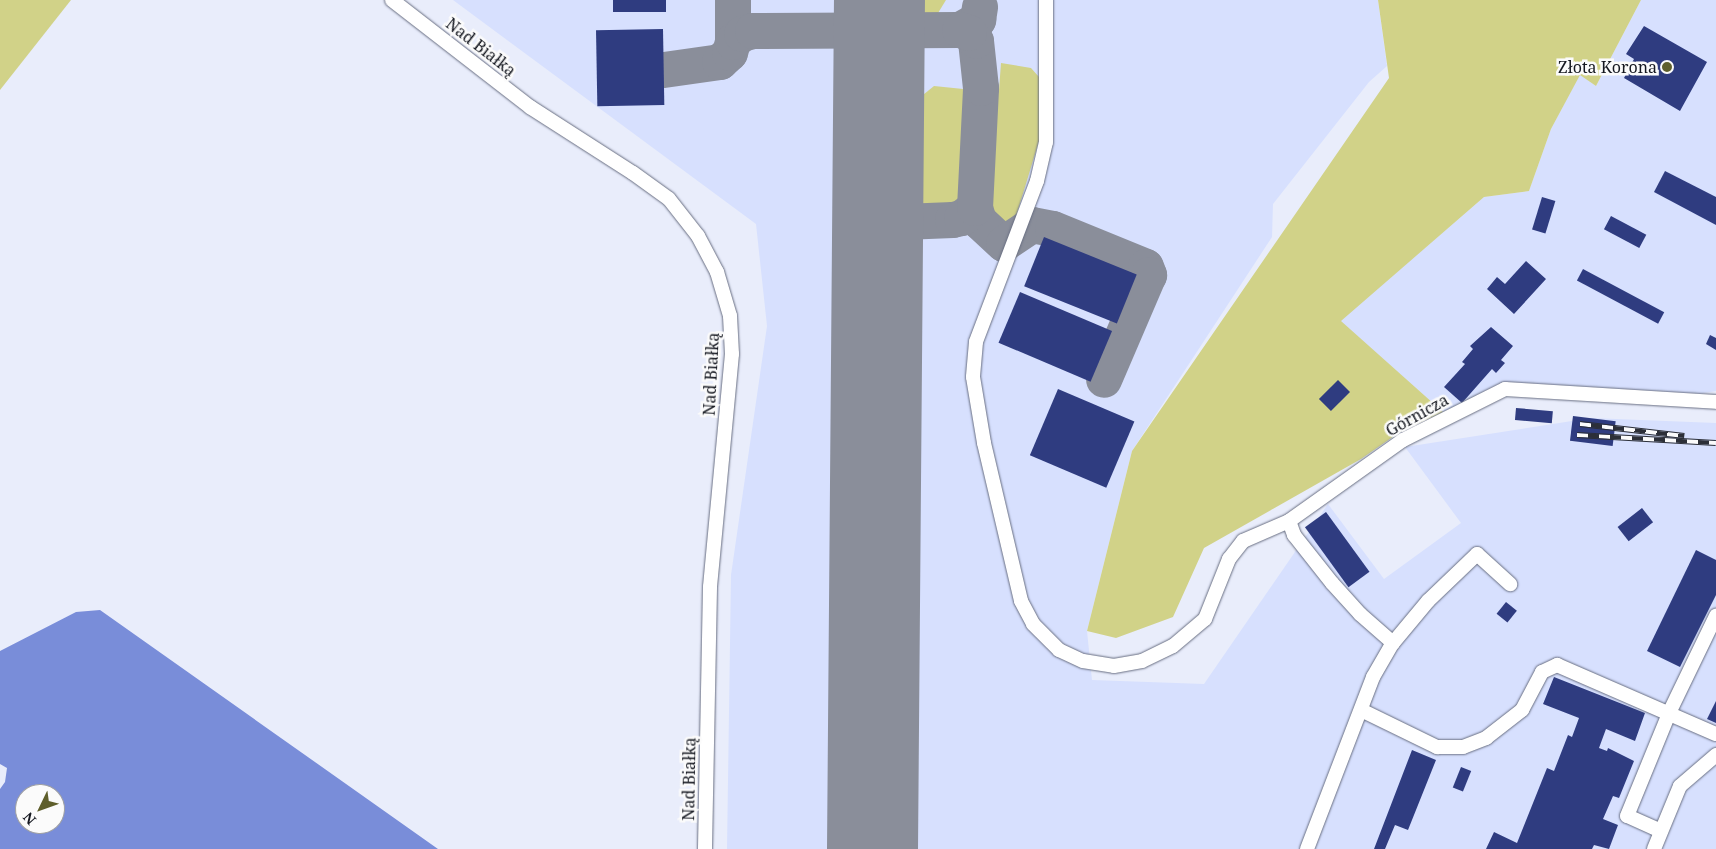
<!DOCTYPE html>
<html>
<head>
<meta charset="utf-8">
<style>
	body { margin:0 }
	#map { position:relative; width:1716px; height:849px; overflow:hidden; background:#e9edfb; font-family:"Noto Serif",serif }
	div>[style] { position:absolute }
	.built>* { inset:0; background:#d7e0fe }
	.green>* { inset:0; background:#d1d288 }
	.water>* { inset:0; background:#798dd9 }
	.taxiway>* { height:36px; margin:-18px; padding:0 18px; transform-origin:18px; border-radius:18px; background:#8a8e9a }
	.runway>* { height:91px; margin:-45.5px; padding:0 45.5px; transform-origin:45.5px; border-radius:45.5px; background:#8a8e9a }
	.building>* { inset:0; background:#2f3c80; transform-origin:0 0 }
	.roads { filter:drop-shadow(0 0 1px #686e82) drop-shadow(0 0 1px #686e82) }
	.minor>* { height:14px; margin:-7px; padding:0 7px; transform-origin:7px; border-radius:7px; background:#fff }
	.rail>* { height:5.5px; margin-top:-2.75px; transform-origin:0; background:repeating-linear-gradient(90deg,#fbfbfb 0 11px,#2c2f38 0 22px); box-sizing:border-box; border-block:1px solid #2c2f38 }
	.dots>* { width:14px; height:14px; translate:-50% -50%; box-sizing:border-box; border:2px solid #fbfbfb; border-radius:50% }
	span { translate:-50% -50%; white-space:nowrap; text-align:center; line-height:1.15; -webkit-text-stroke:5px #fbfbfb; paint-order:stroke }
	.street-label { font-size:16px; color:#151820 }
	.poi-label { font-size:16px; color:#151820 }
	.right { translate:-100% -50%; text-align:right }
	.north { position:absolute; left:15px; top:784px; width:50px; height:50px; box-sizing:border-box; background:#fbfbfb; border:1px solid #9fa0a3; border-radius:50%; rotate:228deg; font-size:14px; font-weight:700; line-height:20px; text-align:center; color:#151820 }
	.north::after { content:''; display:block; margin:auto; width:18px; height:22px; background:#5f5f2c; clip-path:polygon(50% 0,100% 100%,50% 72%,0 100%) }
</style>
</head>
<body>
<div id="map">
	<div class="built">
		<i style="clip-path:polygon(453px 0,1378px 0,1387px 66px,1369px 82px,1273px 204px,1272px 237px,1132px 451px,1087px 631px,1092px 680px,1204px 684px,1328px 504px,1384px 579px,1461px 523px,1405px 447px,1591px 418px,1716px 423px,1716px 849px,727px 849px,731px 575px,767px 326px,756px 224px)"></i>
		<i style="clip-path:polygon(1641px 0,1716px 0,1716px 391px,1698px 394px,1502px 384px,1443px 412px,1340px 321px,1484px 197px,1529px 191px,1551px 129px,1580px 74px,1596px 86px)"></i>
	</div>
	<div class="green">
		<i style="clip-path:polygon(0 0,71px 0,0 90px)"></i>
		<i style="clip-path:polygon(919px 0,946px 0,935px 18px,927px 20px,921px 16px)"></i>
		<i style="clip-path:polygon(1378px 0,1641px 0,1596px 86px,1580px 75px,1551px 129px,1529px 191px,1484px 197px,1341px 321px,1443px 412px,1400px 432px,1361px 459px,1204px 548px,1173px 617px,1116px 638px,1087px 631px,1132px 451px,1389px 78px)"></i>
		<i style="clip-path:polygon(1001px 63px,1031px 68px,1039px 77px,1039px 141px,1011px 233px,995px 227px,987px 215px,984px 189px,986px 88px,999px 90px)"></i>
		<i style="clip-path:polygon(934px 86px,973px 90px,971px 187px,965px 206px,919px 209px,918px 99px)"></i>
	</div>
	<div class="water">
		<i style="clip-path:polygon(evenodd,100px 610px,438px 849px,0 849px,0 789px,5px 782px,7px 768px,0 764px,0 651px,76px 612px,100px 610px,25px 794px,55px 794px,55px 824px,25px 824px,25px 794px)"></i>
	</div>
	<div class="taxiway">
		<i style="left:733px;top:0;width:42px;rotate:90deg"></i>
		<i style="left:664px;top:70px;width:57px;rotate:-8.1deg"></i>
		<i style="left:720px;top:62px;width:13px;rotate:-42deg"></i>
		<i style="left:730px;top:53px;width:11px;rotate:-75deg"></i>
		<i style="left:733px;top:42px;width:12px;rotate:-42deg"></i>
		<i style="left:742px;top:34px;width:11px;rotate:-15deg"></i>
		<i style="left:753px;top:31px;width:207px;rotate:-0.3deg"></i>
		<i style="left:960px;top:30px;width:21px;rotate:-29deg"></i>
		<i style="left:978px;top:20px;width:13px;rotate:-81deg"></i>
		<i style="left:975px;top:208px;width:14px;rotate:73deg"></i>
		<i style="left:979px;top:221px;width:34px;rotate:43deg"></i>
		<i style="left:1004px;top:244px;width:34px;rotate:-34deg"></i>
		<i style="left:1032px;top:225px;width:21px;rotate:11deg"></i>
		<i style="left:1053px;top:229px;width:100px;rotate:22.2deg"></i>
		<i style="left:1146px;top:267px;width:9px;rotate:69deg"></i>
		<i style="left:1149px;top:275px;width:114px;rotate:113.2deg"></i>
		<i style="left:878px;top:223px;width:75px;rotate:-2.3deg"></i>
		<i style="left:953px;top:220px;width:9px;rotate:-13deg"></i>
		<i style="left:962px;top:218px;width:16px;rotate:-38deg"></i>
		<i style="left:975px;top:208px;width:120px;rotate:-87.1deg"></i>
		<i style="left:981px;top:88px;width:47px;rotate:-96.1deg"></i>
		<i style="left:976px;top:41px;width:11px;rotate:-131deg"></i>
		<i style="left:969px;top:33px;width:9px;rotate:-162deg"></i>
	</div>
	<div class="runway">
		<i style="left:872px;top:849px;width:849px;rotate:-89.53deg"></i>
	</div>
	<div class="building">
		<i style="left:613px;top:0;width:53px;height:12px"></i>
		<i style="clip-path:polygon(1644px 26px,1707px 62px,1680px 111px,1624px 78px,1634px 59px,1626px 54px)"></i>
		<i style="left:663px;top:29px;width:76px;height:67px;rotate:89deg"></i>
		<i style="clip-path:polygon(1665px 171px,1716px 197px,1716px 225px,1654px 192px)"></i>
		<i style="left:1542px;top:197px;width:14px;height:34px;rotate:17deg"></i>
		<i style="left:1611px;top:216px;width:40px;height:15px;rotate:28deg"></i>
		<i style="left:1044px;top:237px;width:100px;height:53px;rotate:22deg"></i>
		<i style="clip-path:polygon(1526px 261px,1546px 279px,1514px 314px,1487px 289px,1497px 277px,1505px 284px)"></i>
		<i style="left:1583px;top:269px;width:92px;height:13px;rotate:28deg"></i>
		<i style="left:1020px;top:292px;width:100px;height:55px;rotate:23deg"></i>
		<i style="clip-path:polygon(1491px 327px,1513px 346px,1501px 360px,1505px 363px,1496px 373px,1492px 369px,1462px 403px,1444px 387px,1465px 364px,1462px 362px,1473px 349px,1470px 346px)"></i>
		<i style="clip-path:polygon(1710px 335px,1716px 338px,1716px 350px,1706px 344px)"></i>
		<i style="left:1338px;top:380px;width:17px;height:27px;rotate:45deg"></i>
		<i style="left:1058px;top:389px;width:83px;height:72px;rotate:23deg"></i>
		<i style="left:1516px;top:408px;width:37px;height:12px;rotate:5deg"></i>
		<i style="left:1573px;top:416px;width:43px;height:25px;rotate:7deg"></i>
		<i style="left:1642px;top:508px;width:18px;height:31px;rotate:52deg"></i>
		<i style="left:1326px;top:512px;width:74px;height:26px;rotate:54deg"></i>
		<i style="clip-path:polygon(1696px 550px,1716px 560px,1716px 595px,1680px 667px,1647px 651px)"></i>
		<i style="left:1506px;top:602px;width:14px;height:15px;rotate:39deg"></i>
		<i style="clip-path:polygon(1554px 677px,1645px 713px,1635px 741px,1606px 729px,1599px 748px,1607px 751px,1608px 748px,1634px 761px,1619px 798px,1613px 796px,1603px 819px,1618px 825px,1609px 849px,1594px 845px,1592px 849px,1486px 849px,1494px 832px,1517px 843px,1547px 768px,1554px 771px,1568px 735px,1572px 737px,1579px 718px,1543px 704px)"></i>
		<i style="clip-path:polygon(1716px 701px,1716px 723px,1707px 719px)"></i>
		<i style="clip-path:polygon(1412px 750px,1436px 760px,1408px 830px,1395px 825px,1385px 849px,1374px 849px)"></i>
		<i style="left:1461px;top:767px;width:11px;height:22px;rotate:22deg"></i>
	</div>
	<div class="roads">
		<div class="minor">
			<i style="left:392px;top:0;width:175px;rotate:37.8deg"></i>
			<i style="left:530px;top:107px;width:122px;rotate:32.7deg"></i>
			<i style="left:633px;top:173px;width:44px;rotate:35.8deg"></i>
			<i style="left:669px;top:199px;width:47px;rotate:51.9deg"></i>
			<i style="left:698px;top:236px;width:41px;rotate:62.2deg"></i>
			<i style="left:717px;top:272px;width:46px;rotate:73.5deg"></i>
			<i style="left:730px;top:316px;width:38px;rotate:87deg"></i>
			<i style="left:732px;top:354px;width:234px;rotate:95.4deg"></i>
			<i style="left:710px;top:587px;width:262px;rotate:91.1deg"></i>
			<i style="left:1046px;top:0;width:142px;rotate:90deg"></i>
			<i style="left:1046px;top:142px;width:40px;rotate:103deg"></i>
			<i style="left:1037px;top:181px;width:172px;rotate:110.8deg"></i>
			<i style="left:976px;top:342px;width:35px;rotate:95deg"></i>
			<i style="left:973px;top:377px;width:67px;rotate:80.5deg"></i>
			<i style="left:984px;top:443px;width:162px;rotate:76.8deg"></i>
			<i style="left:1021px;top:601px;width:26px;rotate:62deg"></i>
			<i style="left:1033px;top:624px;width:37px;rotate:45deg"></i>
			<i style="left:1059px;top:650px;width:26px;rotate:25deg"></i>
			<i style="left:1083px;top:661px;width:31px;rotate:9deg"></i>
			<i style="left:1114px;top:666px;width:28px;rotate:-10deg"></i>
			<i style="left:1142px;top:661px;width:34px;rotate:-26deg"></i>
			<i style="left:1173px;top:646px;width:42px;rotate:-40.2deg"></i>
			<i style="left:1205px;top:619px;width:65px;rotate:-68.2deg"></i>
			<i style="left:1229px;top:559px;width:23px;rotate:-52deg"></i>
			<i style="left:1243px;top:541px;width:50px;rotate:-23.5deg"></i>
			<i style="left:1289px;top:521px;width:140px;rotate:-35.4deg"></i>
			<i style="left:1403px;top:440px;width:114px;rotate:-26.6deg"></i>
			<i style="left:1505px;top:389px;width:211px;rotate:3.5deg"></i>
			<i style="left:1289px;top:521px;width:15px;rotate:70deg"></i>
			<i style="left:1294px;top:535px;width:61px;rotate:51.6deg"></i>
			<i style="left:1332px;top:583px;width:42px;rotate:47.9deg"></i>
			<i style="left:1360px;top:614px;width:44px;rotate:41.3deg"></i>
			<i style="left:1361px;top:710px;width:85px;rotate:26deg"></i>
			<i style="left:1437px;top:747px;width:26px"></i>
			<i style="left:1463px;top:747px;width:25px;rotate:-21deg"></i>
			<i style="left:1486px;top:738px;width:46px;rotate:-37.9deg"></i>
			<i style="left:1522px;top:710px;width:43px;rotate:-62.2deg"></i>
			<i style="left:1542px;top:672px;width:17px;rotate:-25deg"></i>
			<i style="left:1557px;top:665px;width:173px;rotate:23.5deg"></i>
			<i style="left:1661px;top:831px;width:37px;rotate:-156deg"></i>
			<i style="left:1627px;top:816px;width:113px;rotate:-67.7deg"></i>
			<i style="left:1670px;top:711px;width:106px;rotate:-64.2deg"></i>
			<i style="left:1307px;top:849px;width:184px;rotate:-69deg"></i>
			<i style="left:1373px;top:677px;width:39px;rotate:-60deg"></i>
			<i style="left:1393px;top:643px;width:55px;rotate:-50.2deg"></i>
			<i style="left:1428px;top:601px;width:68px;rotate:-43.8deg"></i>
			<i style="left:1477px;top:554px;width:45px;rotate:42.3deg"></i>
			<i style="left:1654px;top:849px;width:68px;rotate:-67.6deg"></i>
			<i style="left:1680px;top:786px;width:48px;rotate:-40.7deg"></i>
		</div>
	</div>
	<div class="rail">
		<i style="left:1580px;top:424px;width:105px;rotate:6.6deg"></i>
		<i style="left:1577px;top:435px;width:139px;rotate:3.3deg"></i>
	</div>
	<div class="dots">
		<i style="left:1667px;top:67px;background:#5f5f2c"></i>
	</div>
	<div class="street-label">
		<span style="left:481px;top:47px;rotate:38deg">Nad Białką</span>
		<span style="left:711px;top:374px;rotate:-87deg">Nad Białką</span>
		<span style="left:1417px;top:415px;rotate:-29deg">Górnicza</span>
		<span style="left:689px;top:779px;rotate:-89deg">Nad Białką</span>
	</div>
	<div class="poi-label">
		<span class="right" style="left:1657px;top:67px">Złota Korona</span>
	</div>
	<div class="north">N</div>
</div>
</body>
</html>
